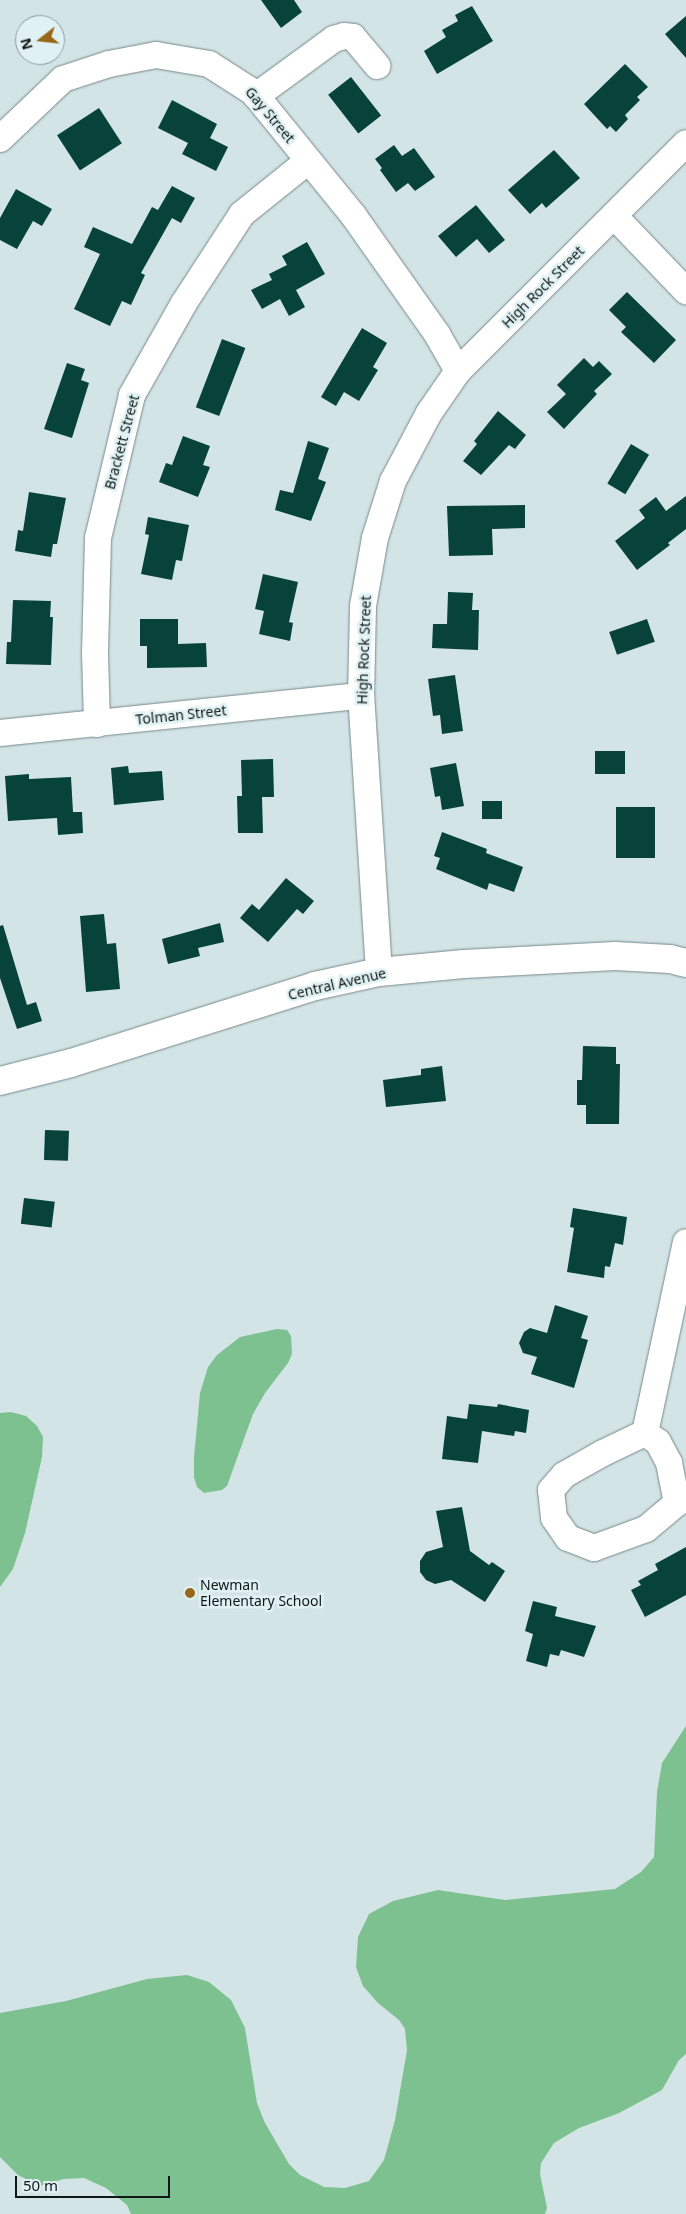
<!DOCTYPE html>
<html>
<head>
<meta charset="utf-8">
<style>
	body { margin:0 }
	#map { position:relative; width:686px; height:2214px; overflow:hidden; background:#d3e4e6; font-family:"Noto Sans",sans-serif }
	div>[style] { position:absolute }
	.green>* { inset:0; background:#7ec191 }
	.building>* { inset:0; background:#07433a; transform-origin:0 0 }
	.roads { filter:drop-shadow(0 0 1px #78888a) drop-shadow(0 0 1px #78888a) }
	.minor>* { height:26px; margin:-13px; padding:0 13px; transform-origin:13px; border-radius:13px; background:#fff }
	.major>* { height:28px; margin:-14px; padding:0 14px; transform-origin:14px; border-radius:14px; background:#fff }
	.dots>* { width:14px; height:14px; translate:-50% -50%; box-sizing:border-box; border:2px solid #e0f1f3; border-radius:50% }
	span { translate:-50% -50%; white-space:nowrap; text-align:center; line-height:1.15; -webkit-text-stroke:5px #e0f1f3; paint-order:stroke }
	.street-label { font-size:14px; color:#111717 }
	.poi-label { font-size:14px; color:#111717 }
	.left { translate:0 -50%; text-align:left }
	.north { position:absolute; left:15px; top:15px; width:50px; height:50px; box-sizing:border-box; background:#e0f1f3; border:1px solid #8d9a9b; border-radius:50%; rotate:254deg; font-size:14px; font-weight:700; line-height:20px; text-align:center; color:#111717 }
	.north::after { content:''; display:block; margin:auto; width:18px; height:22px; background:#99671a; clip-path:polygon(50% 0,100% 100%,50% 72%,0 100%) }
	.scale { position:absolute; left:15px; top:2176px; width:155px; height:22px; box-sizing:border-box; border:2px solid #111717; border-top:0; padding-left:6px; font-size:15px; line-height:18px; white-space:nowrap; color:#111717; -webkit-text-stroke:4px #e0f1f3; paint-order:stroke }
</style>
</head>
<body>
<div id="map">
	<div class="green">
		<i style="clip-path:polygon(277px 1329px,287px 1330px,291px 1336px,292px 1354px,288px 1363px,265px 1393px,253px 1414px,227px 1486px,222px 1490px,204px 1493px,197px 1487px,194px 1477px,194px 1457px,200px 1393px,208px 1367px,217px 1355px,240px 1337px)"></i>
		<i style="clip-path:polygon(11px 1412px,26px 1416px,37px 1426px,43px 1437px,42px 1457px,25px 1533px,13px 1569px,0 1587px,0 1413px)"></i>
		<i style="clip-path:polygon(686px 1726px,686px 2054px,679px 2060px,662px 2090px,619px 2113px,579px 2128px,554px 2143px,541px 2163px,540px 2174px,547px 2208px,545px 2214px,131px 2214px,127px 2205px,106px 2188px,84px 2178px,64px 2179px,40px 2186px,18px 2175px,0 2157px,0 2013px,66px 2001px,147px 1979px,187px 1975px,209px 1982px,231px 2000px,245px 2028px,257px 2103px,265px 2123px,289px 2164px,300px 2175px,324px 2187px,345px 2188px,369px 2181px,384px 2160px,395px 2120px,407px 2050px,405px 2029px,399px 2020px,378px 2003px,363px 1986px,356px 1967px,358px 1937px,369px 1914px,393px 1901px,438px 1890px,505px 1900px,615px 1889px,641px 1872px,654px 1857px,657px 1792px,662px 1763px)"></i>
	</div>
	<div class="building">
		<i style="clip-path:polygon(261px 0,294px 0,302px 12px,281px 28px)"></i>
		<i style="clip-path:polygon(472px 6px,493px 41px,437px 74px,424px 51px,446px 37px,442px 30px,458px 21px,455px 15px)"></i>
		<i style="clip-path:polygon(686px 16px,686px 58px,665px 34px)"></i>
		<i style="clip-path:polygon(625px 64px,648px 87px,637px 97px,640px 100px,625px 115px,628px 119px,616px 132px,610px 126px,607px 129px,584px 104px)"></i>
		<i style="left:351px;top:77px;width:49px;height:29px;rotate:52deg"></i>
		<i style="clip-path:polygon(172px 100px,217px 124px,210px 138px,228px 147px,216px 171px,182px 154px,188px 143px,158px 128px)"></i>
		<i style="left:99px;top:108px;width:42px;height:50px;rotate:57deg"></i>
		<i style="clip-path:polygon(394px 145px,402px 156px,414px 148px,435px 177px,415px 191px,408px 183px,396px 192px,380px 170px,382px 168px,375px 159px)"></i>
		<i style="clip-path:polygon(554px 150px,580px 178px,546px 208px,542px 203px,530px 214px,508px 190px)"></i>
		<i style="clip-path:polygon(172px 186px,195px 198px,181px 223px,172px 218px,141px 273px,145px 275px,131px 305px,122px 301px,110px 326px,74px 309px,100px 254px,84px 247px,93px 227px,132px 244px,152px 207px,158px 210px)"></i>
		<i style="clip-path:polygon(16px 189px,52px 209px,42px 226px,33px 221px,17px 249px,0 240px,0 218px)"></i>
		<i style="clip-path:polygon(476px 205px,505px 240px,489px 253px,477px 239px,456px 257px,438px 236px)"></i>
		<i style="clip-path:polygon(307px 242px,325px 274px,296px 290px,305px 307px,289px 316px,280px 299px,262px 309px,251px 290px,272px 280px,269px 274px,287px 265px,282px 256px)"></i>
		<i style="clip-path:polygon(627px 292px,676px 340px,654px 363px,621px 332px,626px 327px,609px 310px)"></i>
		<i style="clip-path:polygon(362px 328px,387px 343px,373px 367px,378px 370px,359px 401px,344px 392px,336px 406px,321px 397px)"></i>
		<i style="left:222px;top:339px;width:25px;height:73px;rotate:21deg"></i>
		<i style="clip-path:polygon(584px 358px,593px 367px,599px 361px,612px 374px,594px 391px,597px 394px,564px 429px,547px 412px,566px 394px,557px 385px)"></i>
		<i style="clip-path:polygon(67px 363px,85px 369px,81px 380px,89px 383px,72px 438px,44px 429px)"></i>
		<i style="clip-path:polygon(498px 411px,526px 435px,515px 449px,509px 445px,481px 475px,463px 461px,477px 444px,474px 441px)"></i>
		<i style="clip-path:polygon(183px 436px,210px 446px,203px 465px,210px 467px,198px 497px,159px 482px,166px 463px,172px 465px)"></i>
		<i style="clip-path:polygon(308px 441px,329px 448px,318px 479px,326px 482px,311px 521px,275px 510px,280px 490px,293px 493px)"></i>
		<i style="left:631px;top:444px;width:21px;height:46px;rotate:31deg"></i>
		<i style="clip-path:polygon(29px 492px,66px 498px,57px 544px,53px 544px,51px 557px,15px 551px,18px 530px,23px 531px)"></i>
		<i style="clip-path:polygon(686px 496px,686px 529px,668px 543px,670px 545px,637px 570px,615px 541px,645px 518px,639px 510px,656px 497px,666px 511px)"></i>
		<i style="clip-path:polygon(525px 505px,525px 528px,492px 529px,493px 555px,449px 556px,447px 506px)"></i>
		<i style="clip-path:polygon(148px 517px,189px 525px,182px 561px,176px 560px,172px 580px,141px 574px,149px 535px,145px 534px)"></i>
		<i style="clip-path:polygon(263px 574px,298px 582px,289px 622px,293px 623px,290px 641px,259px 634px,264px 611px,255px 609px)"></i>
		<i style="clip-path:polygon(448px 592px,473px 593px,472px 610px,479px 610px,478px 650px,432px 648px,433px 624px,447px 624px)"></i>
		<i style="clip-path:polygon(13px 600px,51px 601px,50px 617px,53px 617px,51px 665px,6px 664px,7px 642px,11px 642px)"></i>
		<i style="clip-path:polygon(140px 619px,178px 619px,178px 644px,206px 643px,207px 667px,147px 668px,147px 646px,140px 646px)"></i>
		<i style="left:647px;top:619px;width:24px;height:40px;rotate:71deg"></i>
		<i style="clip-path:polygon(455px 675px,463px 731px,442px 734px,440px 715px,433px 716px,428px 679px)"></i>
		<i style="left:595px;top:751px;width:30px;height:23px"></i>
		<i style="clip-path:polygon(273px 759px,274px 797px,262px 797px,263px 833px,238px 833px,237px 796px,242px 796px,241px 760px)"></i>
		<i style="clip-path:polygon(456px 763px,464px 806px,442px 810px,440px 796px,435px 797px,430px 768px)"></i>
		<i style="clip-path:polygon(128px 766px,129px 773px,162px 771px,164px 800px,114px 805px,111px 768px)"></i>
		<i style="clip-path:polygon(29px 774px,29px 779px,71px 777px,73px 812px,82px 812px,83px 833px,58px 835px,57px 818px,8px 821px,5px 776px)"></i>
		<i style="left:482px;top:801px;width:20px;height:18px"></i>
		<i style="left:616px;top:807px;width:39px;height:51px"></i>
		<i style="clip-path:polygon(442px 832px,487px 849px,486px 853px,523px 867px,514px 892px,489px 883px,487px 890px,436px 869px,440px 858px,434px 856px)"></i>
		<i style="clip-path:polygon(286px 878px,314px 901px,303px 914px,297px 909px,268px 942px,240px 918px,252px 904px,259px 910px)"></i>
		<i style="clip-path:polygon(104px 914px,107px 944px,116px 943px,120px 989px,86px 992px,80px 916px)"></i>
		<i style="clip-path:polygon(220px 923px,224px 942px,198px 948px,200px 956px,168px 964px,162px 939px)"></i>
		<i style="clip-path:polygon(3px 925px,27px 1005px,36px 1002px,42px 1021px,17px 1029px,0 978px,0 926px)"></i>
		<i style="clip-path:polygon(583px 1046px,616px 1047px,616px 1064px,620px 1064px,619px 1124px,586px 1124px,586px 1105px,577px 1105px,577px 1080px,582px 1080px)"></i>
		<i style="clip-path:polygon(442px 1066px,446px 1101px,386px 1107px,383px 1080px,421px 1075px,421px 1069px)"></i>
		<i style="left:45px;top:1130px;width:24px;height:30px;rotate:2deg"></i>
		<i style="left:24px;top:1198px;width:31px;height:26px;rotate:7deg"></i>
		<i style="clip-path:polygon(573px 1208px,627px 1217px,623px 1245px,615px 1243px,610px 1267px,605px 1266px,604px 1278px,567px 1272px,574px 1228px,570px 1227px)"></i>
		<i style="clip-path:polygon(555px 1305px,588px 1316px,581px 1338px,588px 1340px,574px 1388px,531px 1374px,537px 1357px,523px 1353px,519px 1343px,524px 1332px,530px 1328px,547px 1333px)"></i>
		<i style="clip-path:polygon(469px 1404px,497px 1407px,498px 1404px,529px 1410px,526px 1433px,515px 1431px,514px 1436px,482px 1431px,478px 1463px,442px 1459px,447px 1416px,467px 1419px)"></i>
		<i style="clip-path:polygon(462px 1507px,470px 1551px,489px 1565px,492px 1562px,505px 1571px,485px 1602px,451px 1580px,435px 1584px,426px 1580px,420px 1572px,420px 1561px,426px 1552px,443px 1547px,436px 1511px)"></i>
		<i style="clip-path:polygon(686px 1547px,686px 1595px,645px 1617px,631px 1590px,641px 1585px,638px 1581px,658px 1570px,655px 1564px)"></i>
		<i style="clip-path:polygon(533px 1601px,557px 1607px,555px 1616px,596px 1626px,584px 1657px,561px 1650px,559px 1656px,550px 1654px,547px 1667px,526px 1661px,533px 1634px,525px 1631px)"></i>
	</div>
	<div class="roads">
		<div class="minor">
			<i style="left:256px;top:96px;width:97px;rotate:-36.2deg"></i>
			<i style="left:334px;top:39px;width:10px;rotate:-17deg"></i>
			<i style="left:344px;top:36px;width:9px;rotate:6deg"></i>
			<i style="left:353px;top:37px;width:38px;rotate:50deg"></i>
			<i style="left:0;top:139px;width:87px;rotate:-43.6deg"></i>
			<i style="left:63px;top:79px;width:48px;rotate:-18.1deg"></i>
			<i style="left:109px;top:64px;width:48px;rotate:-10.8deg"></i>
			<i style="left:156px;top:55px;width:54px;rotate:9.6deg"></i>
			<i style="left:209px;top:64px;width:52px;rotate:32.5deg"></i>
			<i style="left:253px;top:92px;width:159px;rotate:50.9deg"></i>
			<i style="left:353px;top:215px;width:146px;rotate:54.8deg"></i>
			<i style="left:437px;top:334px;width:43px;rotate:60.4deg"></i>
			<i style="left:615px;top:217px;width:103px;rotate:46.2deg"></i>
			<i style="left:97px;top:724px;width:71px;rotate:-91.6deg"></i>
			<i style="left:95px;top:653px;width:115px;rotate:-88.5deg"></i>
			<i style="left:98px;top:538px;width:147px;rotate:-76.6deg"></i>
			<i style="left:132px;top:395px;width:106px;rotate:-60.5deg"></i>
			<i style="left:184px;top:303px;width:106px;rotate:-56.9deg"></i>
			<i style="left:242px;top:214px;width:85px;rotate:-38.8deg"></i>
			<i style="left:0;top:733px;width:363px;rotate:-5.9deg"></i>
			<i style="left:379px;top:972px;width:277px;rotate:-93.7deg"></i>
			<i style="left:361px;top:696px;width:90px;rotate:-88.7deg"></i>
			<i style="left:363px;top:606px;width:69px;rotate:-80deg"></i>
			<i style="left:375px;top:538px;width:60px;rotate:-72.5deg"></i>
			<i style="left:393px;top:481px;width:77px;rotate:-62.1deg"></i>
			<i style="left:429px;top:413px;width:51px;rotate:-55.4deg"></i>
			<i style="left:458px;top:371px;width:322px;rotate:-45deg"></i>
			<i style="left:645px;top:1433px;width:16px;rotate:35deg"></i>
			<i style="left:658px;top:1442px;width:24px;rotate:62deg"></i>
			<i style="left:669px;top:1463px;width:41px;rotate:78.7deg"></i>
			<i style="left:677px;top:1503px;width:40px;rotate:140deg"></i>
			<i style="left:646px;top:1529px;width:55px;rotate:159.9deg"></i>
			<i style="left:594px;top:1548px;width:28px;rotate:-159deg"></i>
			<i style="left:568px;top:1538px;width:24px;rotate:-125deg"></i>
			<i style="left:554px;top:1518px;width:28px;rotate:-96deg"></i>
			<i style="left:551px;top:1490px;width:20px;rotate:-49deg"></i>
			<i style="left:564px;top:1475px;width:45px;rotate:-29.4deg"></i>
			<i style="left:603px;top:1453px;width:47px;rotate:-25.5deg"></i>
			<i style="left:645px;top:1433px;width:195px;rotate:-77.9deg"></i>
		</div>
		<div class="major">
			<i style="left:0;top:1081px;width:73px;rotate:-14.2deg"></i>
			<i style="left:71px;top:1063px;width:256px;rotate:-17.5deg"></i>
			<i style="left:315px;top:986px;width:66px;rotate:-12.3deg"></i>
			<i style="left:379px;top:972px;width:85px;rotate:-5.4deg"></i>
			<i style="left:464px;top:964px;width:151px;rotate:-3deg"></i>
			<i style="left:615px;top:956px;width:55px;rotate:3.1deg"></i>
			<i style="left:670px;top:959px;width:16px;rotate:14deg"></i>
		</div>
	</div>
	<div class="dots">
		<i style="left:190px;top:1593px;background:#99671a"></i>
	</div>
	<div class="street-label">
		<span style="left:270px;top:115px;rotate:50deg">Gay Street</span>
		<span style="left:543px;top:287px;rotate:-45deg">High Rock Street</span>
		<span style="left:122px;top:442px;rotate:-75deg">Brackett Street</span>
		<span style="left:364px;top:650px;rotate:-88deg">High Rock Street</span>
		<span style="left:181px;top:715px;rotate:-6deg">Tolman Street</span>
		<span style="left:337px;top:984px;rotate:-13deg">Central Avenue</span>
	</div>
	<div class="poi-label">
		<span class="left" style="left:200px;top:1593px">Newman<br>Elementary School</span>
	</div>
	<div class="north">N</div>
	<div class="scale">50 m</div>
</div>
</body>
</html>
